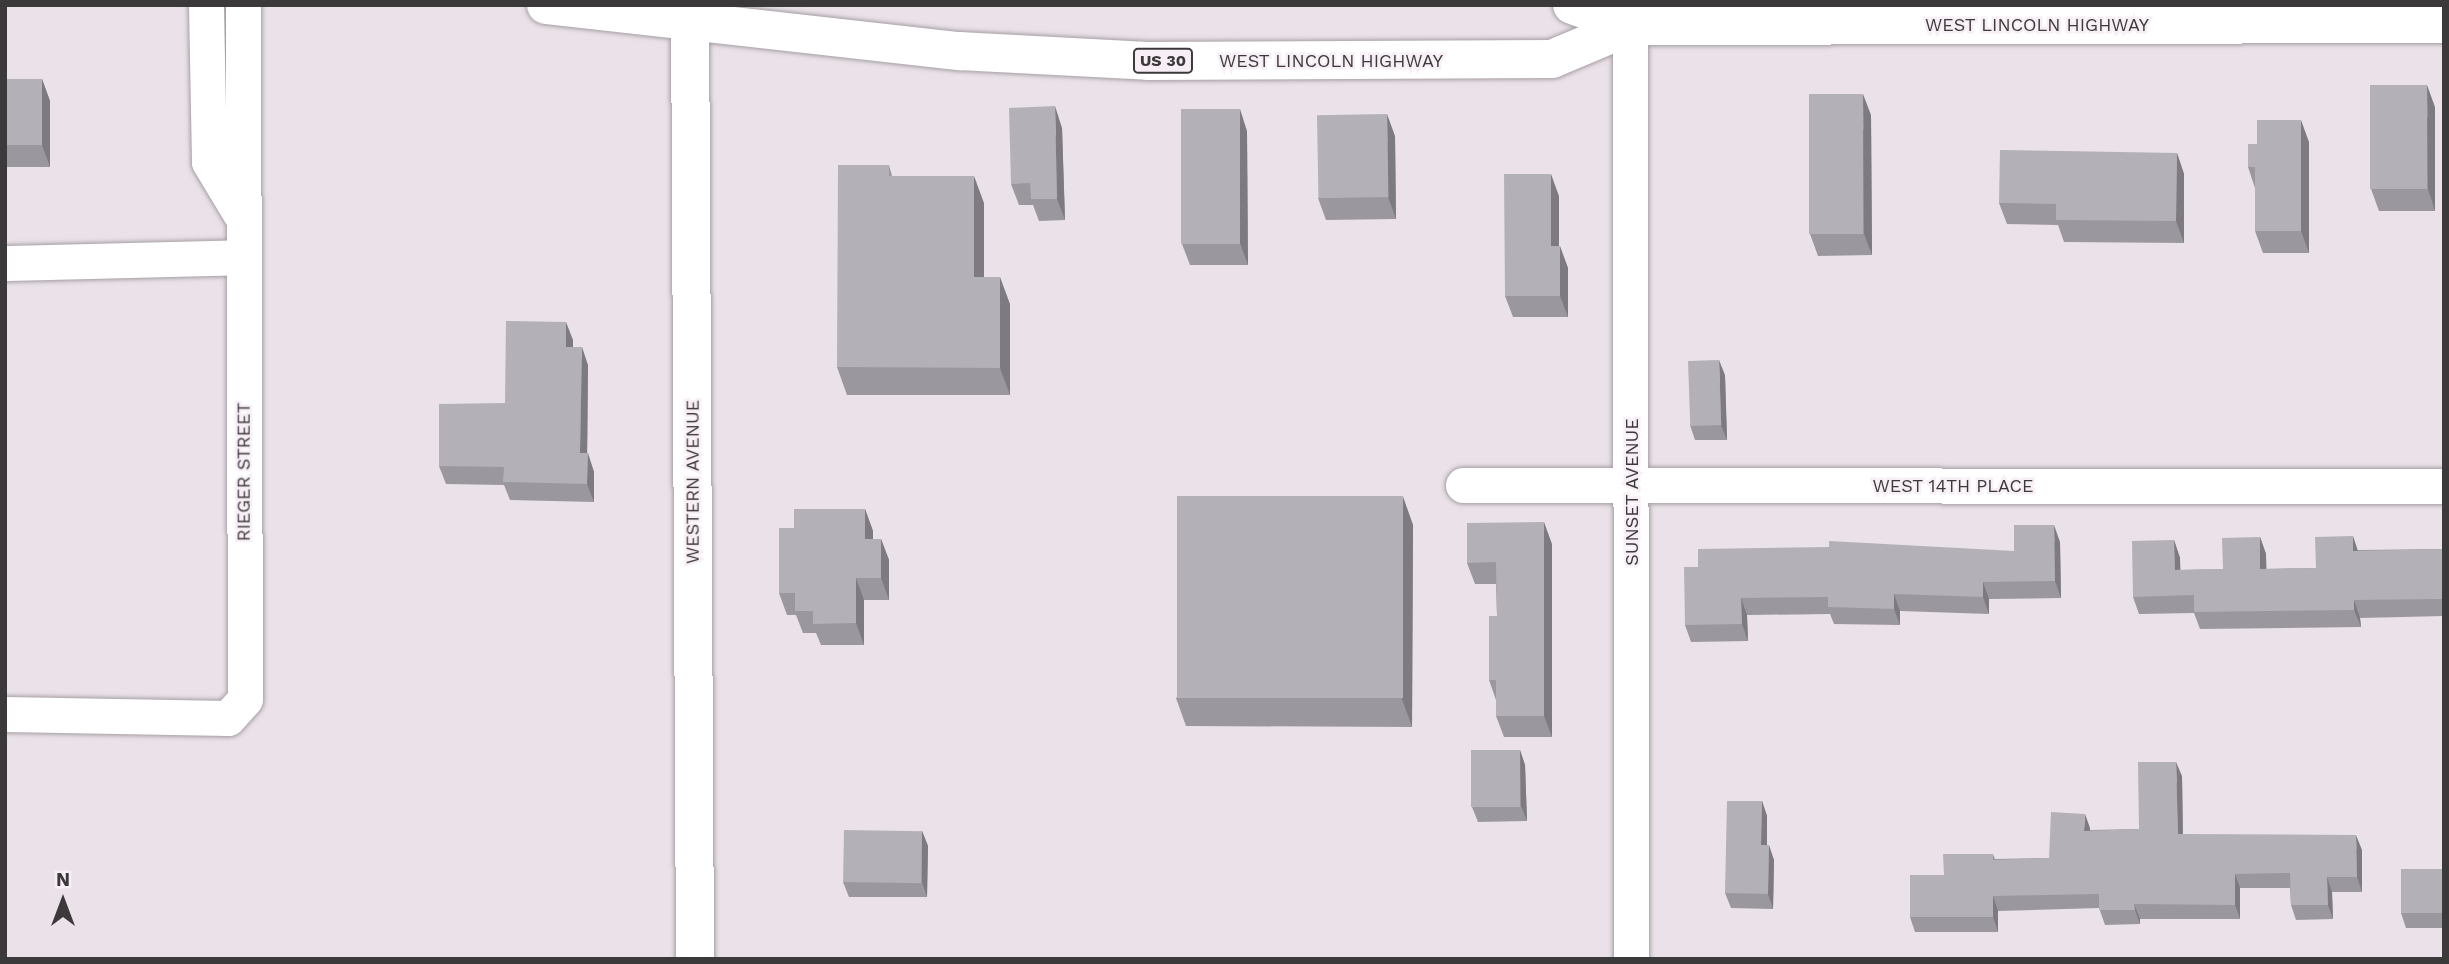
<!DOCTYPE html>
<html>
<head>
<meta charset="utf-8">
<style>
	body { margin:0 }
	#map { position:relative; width:2449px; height:964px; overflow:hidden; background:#eae2e8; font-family:"Work Sans",sans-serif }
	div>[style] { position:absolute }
	.roads { filter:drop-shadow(0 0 2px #a69fa4) drop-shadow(0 0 2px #a69fa4) }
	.minor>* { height:35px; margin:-17.5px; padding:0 17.5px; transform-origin:17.5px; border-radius:17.5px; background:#fff }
	.secondary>* { height:38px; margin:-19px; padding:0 19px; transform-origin:19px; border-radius:19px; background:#fff }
	.primary>* { height:38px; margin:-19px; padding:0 19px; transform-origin:19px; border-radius:19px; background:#fff }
	.wall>* { inset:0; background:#9a979e }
	.shaded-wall>* { inset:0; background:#7d7b81 }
	.building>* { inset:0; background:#b3b0b8; transform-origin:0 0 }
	span { translate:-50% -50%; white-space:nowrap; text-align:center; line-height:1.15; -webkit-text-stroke:5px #f7eff5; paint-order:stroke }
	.shield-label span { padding:2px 5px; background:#f7eff5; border:2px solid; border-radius:5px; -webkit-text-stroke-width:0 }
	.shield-label { font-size:16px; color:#3c393b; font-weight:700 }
	.street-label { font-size:18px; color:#3c393b }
	.frame { position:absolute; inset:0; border:7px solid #3c393b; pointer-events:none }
	.north { position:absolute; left:28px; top:866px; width:70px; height:70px; -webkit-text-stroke:5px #f7eff5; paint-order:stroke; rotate:0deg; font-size:19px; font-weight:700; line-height:28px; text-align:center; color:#3c393b }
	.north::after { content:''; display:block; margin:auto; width:24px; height:32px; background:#3c393b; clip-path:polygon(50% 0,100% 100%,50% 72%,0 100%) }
</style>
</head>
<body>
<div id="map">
	<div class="roads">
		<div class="minor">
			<i style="left:206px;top:5px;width:157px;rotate:88.9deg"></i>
			<i style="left:209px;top:162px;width:68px;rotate:58.9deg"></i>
			<i style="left:1630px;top:26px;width:933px;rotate:89.94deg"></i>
			<i style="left:5px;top:263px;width:239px;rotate:-1.4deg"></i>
			<i style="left:1463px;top:485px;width:981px;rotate:0.06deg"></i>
			<i style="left:5px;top:714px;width:223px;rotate:1deg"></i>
			<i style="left:228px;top:718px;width:25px;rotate:-48deg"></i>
			<i style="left:245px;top:699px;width:694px;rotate:-90.17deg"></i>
		</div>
		<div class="secondary">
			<i style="left:690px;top:5px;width:954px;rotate:89.7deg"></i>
		</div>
		<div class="primary">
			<i style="left:546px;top:5px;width:416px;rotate:6.4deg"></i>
			<i style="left:959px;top:51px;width:189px;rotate:3deg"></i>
			<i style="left:1148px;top:61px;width:404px;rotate:-0.3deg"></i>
			<i style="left:1552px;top:59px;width:85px;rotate:-22.9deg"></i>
			<i style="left:1572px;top:5px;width:62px;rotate:19.9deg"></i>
			<i style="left:1630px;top:26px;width:814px;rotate:-0.14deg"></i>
		</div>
	</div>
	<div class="wall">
		<i style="clip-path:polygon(5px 79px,42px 79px,50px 101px,50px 167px,5px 167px)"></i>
		<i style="clip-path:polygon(2435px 107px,2435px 211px,2379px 211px,2371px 189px)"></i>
		<i style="clip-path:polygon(1871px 115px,1872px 255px,1818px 256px,1810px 234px)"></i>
		<i style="clip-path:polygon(1062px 128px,1065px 220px,1039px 221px,1033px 205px,1019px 205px,1011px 184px)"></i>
		<i style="clip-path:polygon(1247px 131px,1248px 265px,1190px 265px,1182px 244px)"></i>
		<i style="clip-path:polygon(1395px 136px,1396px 219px,1326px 220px,1318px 198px)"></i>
		<i style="clip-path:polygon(2309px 142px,2309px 253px,2263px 253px,2255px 231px,2255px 188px,2248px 167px)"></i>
		<i style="clip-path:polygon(2177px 153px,2184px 174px,2184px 243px,2064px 242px,2058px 225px,2007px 224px,1999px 203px)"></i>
		<i style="clip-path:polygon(889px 165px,892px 176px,984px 203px,984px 277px,1010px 304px,1010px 395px,847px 395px,837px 367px)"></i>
		<i style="clip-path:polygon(1559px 196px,1559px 246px,1568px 268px,1568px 317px,1513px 317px,1505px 296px)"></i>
		<i style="clip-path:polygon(573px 340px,573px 347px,588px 365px,587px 453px,594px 472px,594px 502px,510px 500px,504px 485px,446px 484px,439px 466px)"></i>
		<i style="clip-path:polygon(1725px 375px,1727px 440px,1695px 440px,1690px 425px)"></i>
		<i style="clip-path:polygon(1403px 497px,1413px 525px,1412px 727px,1186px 726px,1176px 698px)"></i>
		<i style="clip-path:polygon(865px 509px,873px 531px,873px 539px,881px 539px,889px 560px,889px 600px,864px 600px,864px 645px,821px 645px,816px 633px,803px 633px,796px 615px,787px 615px,779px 593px,794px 528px)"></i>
		<i style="clip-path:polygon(2260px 537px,2266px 554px,2266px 569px,2316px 568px,2358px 550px,2444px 549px,2444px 616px,2360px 618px,2361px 627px,2200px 629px,2194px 613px,2139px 614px,2133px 597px,2174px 540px,2180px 558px,2180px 570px,2223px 569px)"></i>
		<i style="clip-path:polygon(2060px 542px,2061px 598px,1989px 599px,1989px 614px,1900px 611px,1900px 625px,1834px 624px,1830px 614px,1747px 615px,1748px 641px,1691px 642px,1685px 625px,1698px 567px,2014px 551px)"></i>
		<i style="clip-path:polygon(1552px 544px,1552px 737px,1504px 737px,1496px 716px,1496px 700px,1489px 680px,1497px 616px,1496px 584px,1475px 584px,1467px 563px)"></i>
		<i style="clip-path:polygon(1520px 750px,1525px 765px,1527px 821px,1478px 822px,1472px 807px)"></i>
		<i style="clip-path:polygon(2182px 776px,2183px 834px,2362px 850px,2362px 892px,2332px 892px,2333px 919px,2296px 920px,2291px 905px,2290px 888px,2240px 888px,2240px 919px,2140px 919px,2140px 924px,2105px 925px,2099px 908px,1998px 911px,1998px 932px,1915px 932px,1910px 917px,1944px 875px,1993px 854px,1995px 859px,2049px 858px,2090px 828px,2090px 830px,2139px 829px)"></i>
		<i style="clip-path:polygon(1762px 801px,1767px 816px,1767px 845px,1774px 860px,1773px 909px,1731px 908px,1725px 893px)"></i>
		<i style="clip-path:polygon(922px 831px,928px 846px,927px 897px,849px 897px,843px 882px)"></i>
		<i style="clip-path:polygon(2444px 869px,2444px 928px,2406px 928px,2401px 913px)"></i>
	</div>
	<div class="shaded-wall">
		<i style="clip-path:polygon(42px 79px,50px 101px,50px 167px,42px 145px)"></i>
		<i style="clip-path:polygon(2427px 85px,2435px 107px,2435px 211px,2428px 189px)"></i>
		<i style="clip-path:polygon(1863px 94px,1871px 115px,1872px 255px,1864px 234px)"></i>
		<i style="clip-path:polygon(1055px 106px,1062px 128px,1065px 220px,1057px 199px)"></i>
		<i style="clip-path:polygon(1240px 109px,1247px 131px,1248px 265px,1240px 243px)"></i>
		<i style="clip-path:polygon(1387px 114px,1395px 136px,1396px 219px,1388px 197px)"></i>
		<i style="clip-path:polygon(2301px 120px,2309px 142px,2309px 253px,2301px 231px)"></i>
		<i style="clip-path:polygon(2177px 153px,2184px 174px,2184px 243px,2176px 221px)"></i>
		<i style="clip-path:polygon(1551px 174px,1559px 196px,1559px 268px,1551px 246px)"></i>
		<i style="clip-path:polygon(974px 176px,984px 203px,984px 304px,974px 277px)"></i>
		<i style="clip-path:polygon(1560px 246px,1568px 268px,1568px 317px,1560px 296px)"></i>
		<i style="clip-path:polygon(1000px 277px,1010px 304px,1010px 395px,1000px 368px)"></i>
		<i style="clip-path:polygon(566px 322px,573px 340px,573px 365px,566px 347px)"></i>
		<i style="clip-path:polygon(582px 347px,588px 365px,587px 472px,580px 453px)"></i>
		<i style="clip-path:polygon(1719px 360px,1725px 375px,1727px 440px,1721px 425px)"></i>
		<i style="clip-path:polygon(588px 453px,594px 472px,594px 502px,587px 484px)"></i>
		<i style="clip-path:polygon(1403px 497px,1413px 525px,1412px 727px,1402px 699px)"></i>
		<i style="clip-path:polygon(865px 509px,873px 531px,873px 560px,865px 539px)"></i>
		<i style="clip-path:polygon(1544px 522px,1552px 544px,1552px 737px,1544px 716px)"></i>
		<i style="clip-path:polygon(2054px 525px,2060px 542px,2061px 598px,2055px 581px)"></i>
		<i style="clip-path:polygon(2353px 536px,2359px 554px,2353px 551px)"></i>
		<i style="clip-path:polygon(2260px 537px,2266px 554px,2267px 586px,2260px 569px)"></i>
		<i style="clip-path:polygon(881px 539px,889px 560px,889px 600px,881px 578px)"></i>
		<i style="clip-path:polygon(2174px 540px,2180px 558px,2181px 587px,2175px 570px)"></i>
		<i style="clip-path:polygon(856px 578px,864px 600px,864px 645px,856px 623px)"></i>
		<i style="clip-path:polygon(1983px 582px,1989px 599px,1989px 614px,1983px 597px)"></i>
		<i style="clip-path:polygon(1894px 594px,1900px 611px,1900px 625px,1894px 609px)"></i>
		<i style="clip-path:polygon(1741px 598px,1747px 615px,1748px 641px,1742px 624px)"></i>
		<i style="clip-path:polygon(2354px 600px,2360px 618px,2361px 627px,2354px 610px)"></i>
		<i style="clip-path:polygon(1520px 750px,1525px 765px,1527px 821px,1521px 806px)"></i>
		<i style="clip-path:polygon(2176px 762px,2182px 776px,2183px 849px,2178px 834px)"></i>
		<i style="clip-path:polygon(1762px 801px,1767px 816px,1767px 860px,1761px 845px)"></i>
		<i style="clip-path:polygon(2085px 814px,2090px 828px,2090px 845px,2084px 831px)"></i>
		<i style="clip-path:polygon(922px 831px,928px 846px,927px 897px,922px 882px)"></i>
		<i style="clip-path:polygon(2356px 835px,2362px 850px,2362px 892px,2357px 877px)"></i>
		<i style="clip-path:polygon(1769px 845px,1774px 860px,1773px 909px,1768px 894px)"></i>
		<i style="clip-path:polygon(2235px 874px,2240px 888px,2240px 919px,2235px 905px)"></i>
		<i style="clip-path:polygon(2327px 877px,2332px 892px,2333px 919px,2328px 905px)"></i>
		<i style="clip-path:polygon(1993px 896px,1998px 911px,1998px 932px,1993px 917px)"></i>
		<i style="clip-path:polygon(2134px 904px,2140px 919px,2140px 924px,2135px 910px)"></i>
	</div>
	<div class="building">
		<i style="left:5px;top:79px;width:37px;height:66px"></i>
		<i style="left:2370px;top:85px;width:57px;height:104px"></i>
		<i style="left:1809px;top:94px;width:54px;height:140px"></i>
		<i style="clip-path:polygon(1055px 106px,1057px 199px,1031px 199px,1030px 183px,1011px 184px,1009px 108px)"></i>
		<i style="left:1181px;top:109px;width:59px;height:135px"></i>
		<i style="left:1387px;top:114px;width:83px;height:70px;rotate:89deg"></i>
		<i style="clip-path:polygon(2257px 120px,2301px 120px,2301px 231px,2255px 231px,2255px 167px,2248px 167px,2248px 144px,2257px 144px)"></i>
		<i style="clip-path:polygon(2000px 150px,2177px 153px,2176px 221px,2056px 220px,2056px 204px,1999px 203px)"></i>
		<i style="clip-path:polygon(838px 165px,889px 165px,889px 176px,974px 176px,974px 277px,1000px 277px,1000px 368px,837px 367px)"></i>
		<i style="clip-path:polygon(1504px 174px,1551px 174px,1551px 246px,1560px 246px,1560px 296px,1505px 296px)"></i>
		<i style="clip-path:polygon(506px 321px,566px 322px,566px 347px,582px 347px,580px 453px,588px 453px,587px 484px,503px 482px,504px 467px,439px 466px,439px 404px,505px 403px)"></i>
		<i style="left:1719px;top:360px;width:65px;height:31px;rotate:88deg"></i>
		<i style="left:1177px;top:496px;width:226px;height:202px"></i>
		<i style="clip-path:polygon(794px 509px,865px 509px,865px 539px,881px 539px,881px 578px,856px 578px,856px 623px,813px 624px,813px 611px,795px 611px,795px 593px,779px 593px,779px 528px,794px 528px)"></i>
		<i style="clip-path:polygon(1544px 522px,1544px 716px,1496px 716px,1496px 680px,1489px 680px,1489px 616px,1497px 616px,1496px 562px,1467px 563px,1467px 523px)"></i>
		<i style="clip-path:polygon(2014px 525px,2054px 525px,2055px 581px,1983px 582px,1983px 597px,1894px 594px,1894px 609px,1828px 607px,1828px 597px,1741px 598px,1742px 624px,1685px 625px,1684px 567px,1698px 567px,1698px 549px,1829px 547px,1829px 541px,2014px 551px)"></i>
		<i style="clip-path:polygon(2353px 536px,2353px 551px,2444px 549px,2444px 599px,2354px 600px,2354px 610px,2194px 612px,2194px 595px,2133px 597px,2132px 541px,2174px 540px,2175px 570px,2223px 569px,2222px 538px,2260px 537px,2260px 569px,2316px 568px,2315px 537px)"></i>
		<i style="left:1471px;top:750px;width:49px;height:57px"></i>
		<i style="clip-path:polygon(2138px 762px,2176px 762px,2178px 834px,2356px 835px,2357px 877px,2327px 877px,2328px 905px,2291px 905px,2290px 873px,2235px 874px,2235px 905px,2134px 904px,2135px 910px,2099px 910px,2099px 894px,1993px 896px,1993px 917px,1910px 917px,1910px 875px,1944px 875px,1943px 854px,1993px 854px,1993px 860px,2049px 858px,2051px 812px,2085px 814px,2084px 831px,2139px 829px)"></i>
		<i style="clip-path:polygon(1727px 801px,1762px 801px,1761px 845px,1769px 845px,1768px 894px,1725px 893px)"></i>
		<i style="left:844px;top:830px;width:78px;height:52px;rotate:1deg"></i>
		<i style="left:2401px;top:869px;width:43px;height:44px"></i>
	</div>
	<div class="shield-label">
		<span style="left:1163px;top:61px">US 30</span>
	</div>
	<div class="street-label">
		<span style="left:2037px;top:25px">WEST LINCOLN HIGHWAY</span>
		<span style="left:1331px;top:61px">WEST LINCOLN HIGHWAY</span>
		<span style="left:244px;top:472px;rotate:-90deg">RIEGER STREET</span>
		<span style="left:693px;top:482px;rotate:-90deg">WESTERN AVENUE</span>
		<span style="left:1953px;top:486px">WEST 14TH PLACE</span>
		<span style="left:1632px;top:492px;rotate:-90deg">SUNSET AVENUE</span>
	</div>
	<div class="frame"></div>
	<div class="north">N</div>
</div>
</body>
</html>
